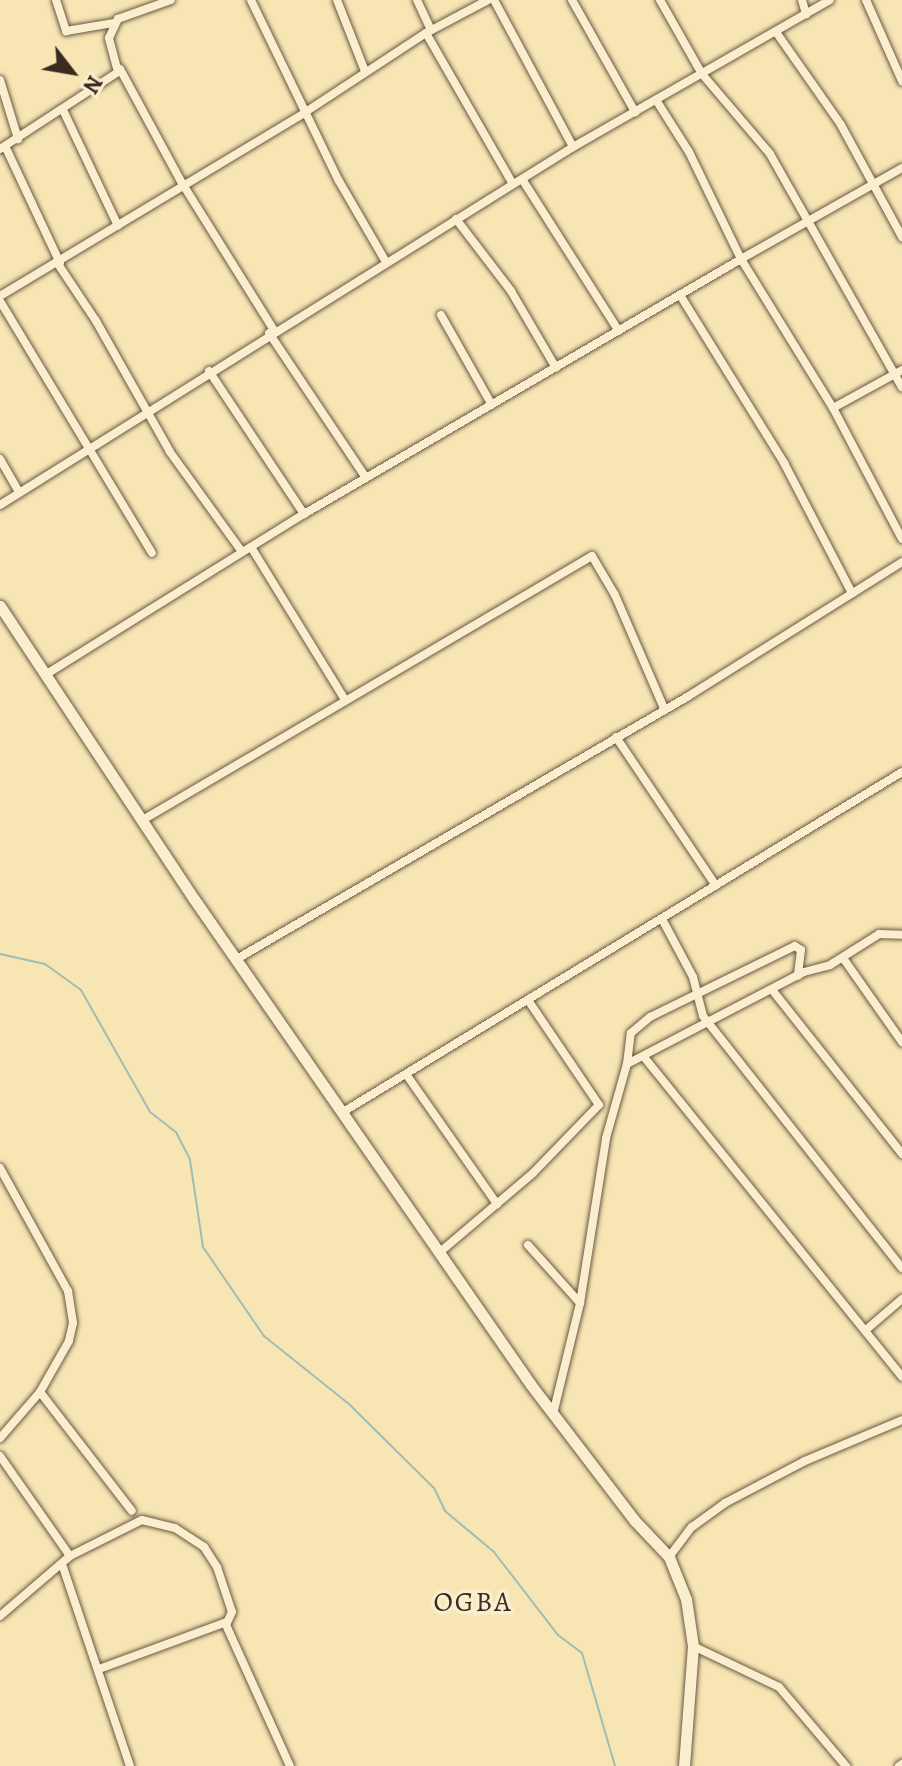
<!DOCTYPE html>
<html>
<head>
<meta charset="utf-8">
<style>
	body { margin:0 }
	#map { position:relative; width:902px; height:1766px; overflow:hidden; background:#f7e5b4; font-family:Alegreya,serif }
	div>[style] { position:absolute }
	.stream>* { height:2px; margin:-1px; padding:0 1px; transform-origin:1px; border-radius:1px; background:#9fbdb4 }
	.roads { filter:drop-shadow(0 0 2px #695945) drop-shadow(0 0 2px #695945) }
	.street>* { height:8px; margin:-4px; padding:0 4px; transform-origin:4px; border-radius:4px; background:#faeece }
	.secondary>* { height:11px; margin:-5.5px; padding:0 5.5px; transform-origin:5.5px; border-radius:5.5px; background:#faeece }
	span { translate:-50% -50%; white-space:nowrap; text-align:center; line-height:1.15; -webkit-text-stroke:7px #faeece; paint-order:stroke }
	.quarter-label { font-size:28px; color:#3a2a20; letter-spacing:2px }
	.north { position:absolute; left:32px; top:32px; width:80px; height:80px; -webkit-text-stroke:6px #faeece; paint-order:stroke; rotate:121deg; font-size:22px; font-weight:700; line-height:32px; text-align:center; color:#3a2a20 }
	.north::after { content:''; display:block; margin:auto; width:28px; height:36px; background:#3a2a20; clip-path:polygon(50% 0,100% 100%,50% 72%,0 100%) }
</style>
</head>
<body>
<div id="map">
	<div class="stream">
		<i style="left:0;top:954px;width:46px;rotate:12.5deg"></i>
		<i style="left:45px;top:964px;width:44px;rotate:35.8deg"></i>
		<i style="left:81px;top:990px;width:140px;rotate:60.5deg"></i>
		<i style="left:150px;top:1112px;width:33px;rotate:38deg"></i>
		<i style="left:176px;top:1132px;width:31px;rotate:63deg"></i>
		<i style="left:190px;top:1160px;width:88px;rotate:81.5deg"></i>
		<i style="left:203px;top:1247px;width:108px;rotate:55.6deg"></i>
		<i style="left:264px;top:1336px;width:110px;rotate:38.7deg"></i>
		<i style="left:350px;top:1405px;width:118px;rotate:44.7deg"></i>
		<i style="left:434px;top:1488px;width:25px;rotate:64deg"></i>
		<i style="left:445px;top:1511px;width:64px;rotate:39.9deg"></i>
		<i style="left:494px;top:1552px;width:105px;rotate:52.4deg"></i>
		<i style="left:558px;top:1635px;width:30px;rotate:37deg"></i>
		<i style="left:582px;top:1653px;width:118px;rotate:73.7deg"></i>
	</div>
	<div class="roads">
		<div class="street">
			<i style="left:56px;top:0;width:33px;rotate:72deg"></i>
			<i style="left:66px;top:31px;width:49px;rotate:-9.5deg"></i>
			<i style="left:251px;top:0;width:201px;rotate:64.1deg"></i>
			<i style="left:339px;top:181px;width:94px;rotate:59.9deg"></i>
			<i style="left:337px;top:0;width:76px;rotate:68.5deg"></i>
			<i style="left:417px;top:0;width:33px;rotate:65deg"></i>
			<i style="left:494px;top:0;width:167px;rotate:61.7deg"></i>
			<i style="left:572px;top:0;width:129px;rotate:60.6deg"></i>
			<i style="left:660px;top:0;width:85px;rotate:60.4deg"></i>
			<i style="left:702px;top:74px;width:105px;rotate:49.6deg"></i>
			<i style="left:770px;top:154px;width:268px;rotate:60.5deg"></i>
			<i style="left:802px;top:0;width:15px;rotate:74deg"></i>
			<i style="left:866px;top:0;width:89px;rotate:66deg"></i>
			<i style="left:776px;top:32px;width:113px;rotate:55deg"></i>
			<i style="left:841px;top:125px;width:128px;rotate:61.4deg"></i>
			<i style="left:426px;top:33px;width:174px;rotate:60.1deg"></i>
			<i style="left:120px;top:69px;width:130px;rotate:61.5deg"></i>
			<i style="left:182px;top:183px;width:173px;rotate:58deg"></i>
			<i style="left:0;top:80px;width:62px;rotate:73deg"></i>
			<i style="left:63px;top:110px;width:128px;rotate:64.6deg"></i>
			<i style="left:5px;top:146px;width:129px;rotate:64.8deg"></i>
			<i style="left:0;top:149px;width:141px;rotate:-33.1deg"></i>
			<i style="left:118px;top:72px;width:35px;rotate:-105deg"></i>
			<i style="left:109px;top:38px;width:21px;rotate:-65deg"></i>
			<i style="left:118px;top:19px;width:56px;rotate:-19.7deg"></i>
			<i style="left:902px;top:168px;width:185px;rotate:150.5deg"></i>
			<i style="left:741px;top:259px;width:175px;rotate:58.3deg"></i>
			<i style="left:833px;top:408px;width:148px;rotate:62.2deg"></i>
			<i style="left:522px;top:179px;width:180px;rotate:57.5deg"></i>
			<i style="left:456px;top:219px;width:91px;rotate:52.6deg"></i>
			<i style="left:511px;top:291px;width:89px;rotate:59.7deg"></i>
			<i style="left:58px;top:264px;width:69px;rotate:56.3deg"></i>
			<i style="left:96px;top:321px;width:150px;rotate:60.5deg"></i>
			<i style="left:170px;top:452px;width:123px;rotate:54.2deg"></i>
			<i style="left:680px;top:295px;width:198px;rotate:58.2deg"></i>
			<i style="left:784px;top:463px;width:147px;rotate:62.4deg"></i>
			<i style="left:0;top:296px;width:355px;rotate:-31deg"></i>
			<i style="left:304px;top:113px;width:146px;rotate:-33.3deg"></i>
			<i style="left:426px;top:33px;width:70px;rotate:-28deg"></i>
			<i style="left:0;top:301px;width:294px;rotate:58.9deg"></i>
			<i style="left:441px;top:315px;width:103px;rotate:60.5deg"></i>
			<i style="left:269px;top:333px;width:174px;rotate:56.2deg"></i>
			<i style="left:209px;top:371px;width:172px;rotate:56.4deg"></i>
			<i style="left:833px;top:408px;width:79px;rotate:-28.8deg"></i>
			<i style="left:0;top:459px;width:38px;rotate:60deg"></i>
			<i style="left:0;top:505px;width:676px;rotate:-32deg"></i>
			<i style="left:573px;top:147px;width:296px;rotate:-29.8deg"></i>
			<i style="left:251px;top:547px;width:177px;rotate:58.4deg"></i>
			<i style="left:45px;top:675px;width:305px;rotate:-31.9deg"></i>
			<i style="left:304px;top:514px;width:506px;rotate:-30.26deg"></i>
			<i style="left:741px;top:259px;width:119px;rotate:-115.9deg"></i>
			<i style="left:689px;top:152px;width:62px;rotate:-122.4deg"></i>
			<i style="left:616px;top:737px;width:179px;rotate:56.1deg"></i>
			<i style="left:141px;top:821px;width:523px;rotate:-30.44deg"></i>
			<i style="left:592px;top:556px;width:45px;rotate:59.5deg"></i>
			<i style="left:615px;top:595px;width:123px;rotate:66.6deg"></i>
			<i style="left:662px;top:919px;width:66px;rotate:61.9deg"></i>
			<i style="left:693px;top:977px;width:40px;rotate:75.6deg"></i>
			<i style="left:703px;top:1016px;width:321px;rotate:51.7deg"></i>
			<i style="left:843px;top:958px;width:103px;rotate:54.9deg"></i>
			<i style="left:235px;top:960px;width:523px;rotate:-30.19deg"></i>
			<i style="left:687px;top:697px;width:254px;rotate:-32.1deg"></i>
			<i style="left:773px;top:991px;width:208px;rotate:51.6deg"></i>
			<i style="left:644px;top:1057px;width:411px;rotate:51.1deg"></i>
			<i style="left:627px;top:1064px;width:31px;rotate:-83deg"></i>
			<i style="left:631px;top:1033px;width:25px;rotate:-40deg"></i>
			<i style="left:650px;top:1017px;width:161px;rotate:-26.1deg"></i>
			<i style="left:795px;top:946px;width:7px;rotate:34deg"></i>
			<i style="left:801px;top:950px;width:26px;rotate:97deg"></i>
			<i style="left:406px;top:1074px;width:159px;rotate:55deg"></i>
			<i style="left:343px;top:1112px;width:654px;rotate:-31.31deg"></i>
			<i style="left:0;top:1168px;width:141px;rotate:61.1deg"></i>
			<i style="left:68px;top:1291px;width:32px;rotate:81deg"></i>
			<i style="left:73px;top:1323px;width:18px;rotate:103deg"></i>
			<i style="left:69px;top:1341px;width:59px;rotate:119.6deg"></i>
			<i style="left:40px;top:1392px;width:61px;rotate:131deg"></i>
			<i style="left:528px;top:1245px;width:78px;rotate:48.1deg"></i>
			<i style="left:440px;top:1252px;width:122px;rotate:-40.3deg"></i>
			<i style="left:533px;top:1173px;width:95px;rotate:-45.9deg"></i>
			<i style="left:599px;top:1105px;width:127px;rotate:-124.1deg"></i>
			<i style="left:867px;top:1329px;width:46px;rotate:-40.6deg"></i>
			<i style="left:40px;top:1392px;width:150px;rotate:52.3deg"></i>
			<i style="left:554px;top:1410px;width:110px;rotate:-76.3deg"></i>
			<i style="left:580px;top:1303px;width:167px;rotate:-81deg"></i>
			<i style="left:606px;top:1138px;width:77px;rotate:-74.2deg"></i>
			<i style="left:627px;top:1064px;width:199px;rotate:-27.5deg"></i>
			<i style="left:804px;top:972px;width:27px;rotate:-15deg"></i>
			<i style="left:830px;top:965px;width:58px;rotate:-32.3deg"></i>
			<i style="left:879px;top:934px;width:23px;rotate:2deg"></i>
			<i style="left:0;top:1456px;width:122px;rotate:55deg"></i>
			<i style="left:669px;top:1557px;width:38px;rotate:-53deg"></i>
			<i style="left:692px;top:1527px;width:41px;rotate:-36deg"></i>
			<i style="left:725px;top:1503px;width:90px;rotate:-27.7deg"></i>
			<i style="left:805px;top:1461px;width:105px;rotate:-22.9deg"></i>
			<i style="left:63px;top:1567px;width:210px;rotate:71.4deg"></i>
			<i style="left:0;top:1616px;width:92px;rotate:-40.6deg"></i>
			<i style="left:70px;top:1556px;width:80px;rotate:-26.6deg"></i>
			<i style="left:142px;top:1520px;width:34px;rotate:14deg"></i>
			<i style="left:175px;top:1528px;width:35px;rotate:33deg"></i>
			<i style="left:204px;top:1547px;width:24px;rotate:57deg"></i>
			<i style="left:217px;top:1567px;width:47px;rotate:71.6deg"></i>
			<i style="left:232px;top:1612px;width:14px;rotate:115deg"></i>
			<i style="left:226px;top:1625px;width:155px;rotate:65.6deg"></i>
			<i style="left:693px;top:1646px;width:95px;rotate:25.5deg"></i>
			<i style="left:779px;top:1687px;width:104px;rotate:49.7deg"></i>
			<i style="left:99px;top:1669px;width:136px;rotate:-20.2deg"></i>
			<i style="left:899px;top:1766px;width:4px;rotate:-34deg"></i>
		</div>
		<div class="secondary">
			<i style="left:0;top:606px;width:351px;rotate:56.5deg"></i>
			<i style="left:194px;top:899px;width:591px;rotate:55.26deg"></i>
			<i style="left:531px;top:1385px;width:171px;rotate:52.6deg"></i>
			<i style="left:635px;top:1521px;width:50px;rotate:46.6deg"></i>
			<i style="left:669px;top:1557px;width:45px;rotate:68deg"></i>
			<i style="left:686px;top:1599px;width:48px;rotate:81.5deg"></i>
			<i style="left:693px;top:1646px;width:120px;rotate:94.3deg"></i>
		</div>
	</div>
	<div class="quarter-label">
		<span style="left:473px;top:1602px">OGBA</span>
	</div>
	<div class="north">N</div>
</div>
</body>
</html>
